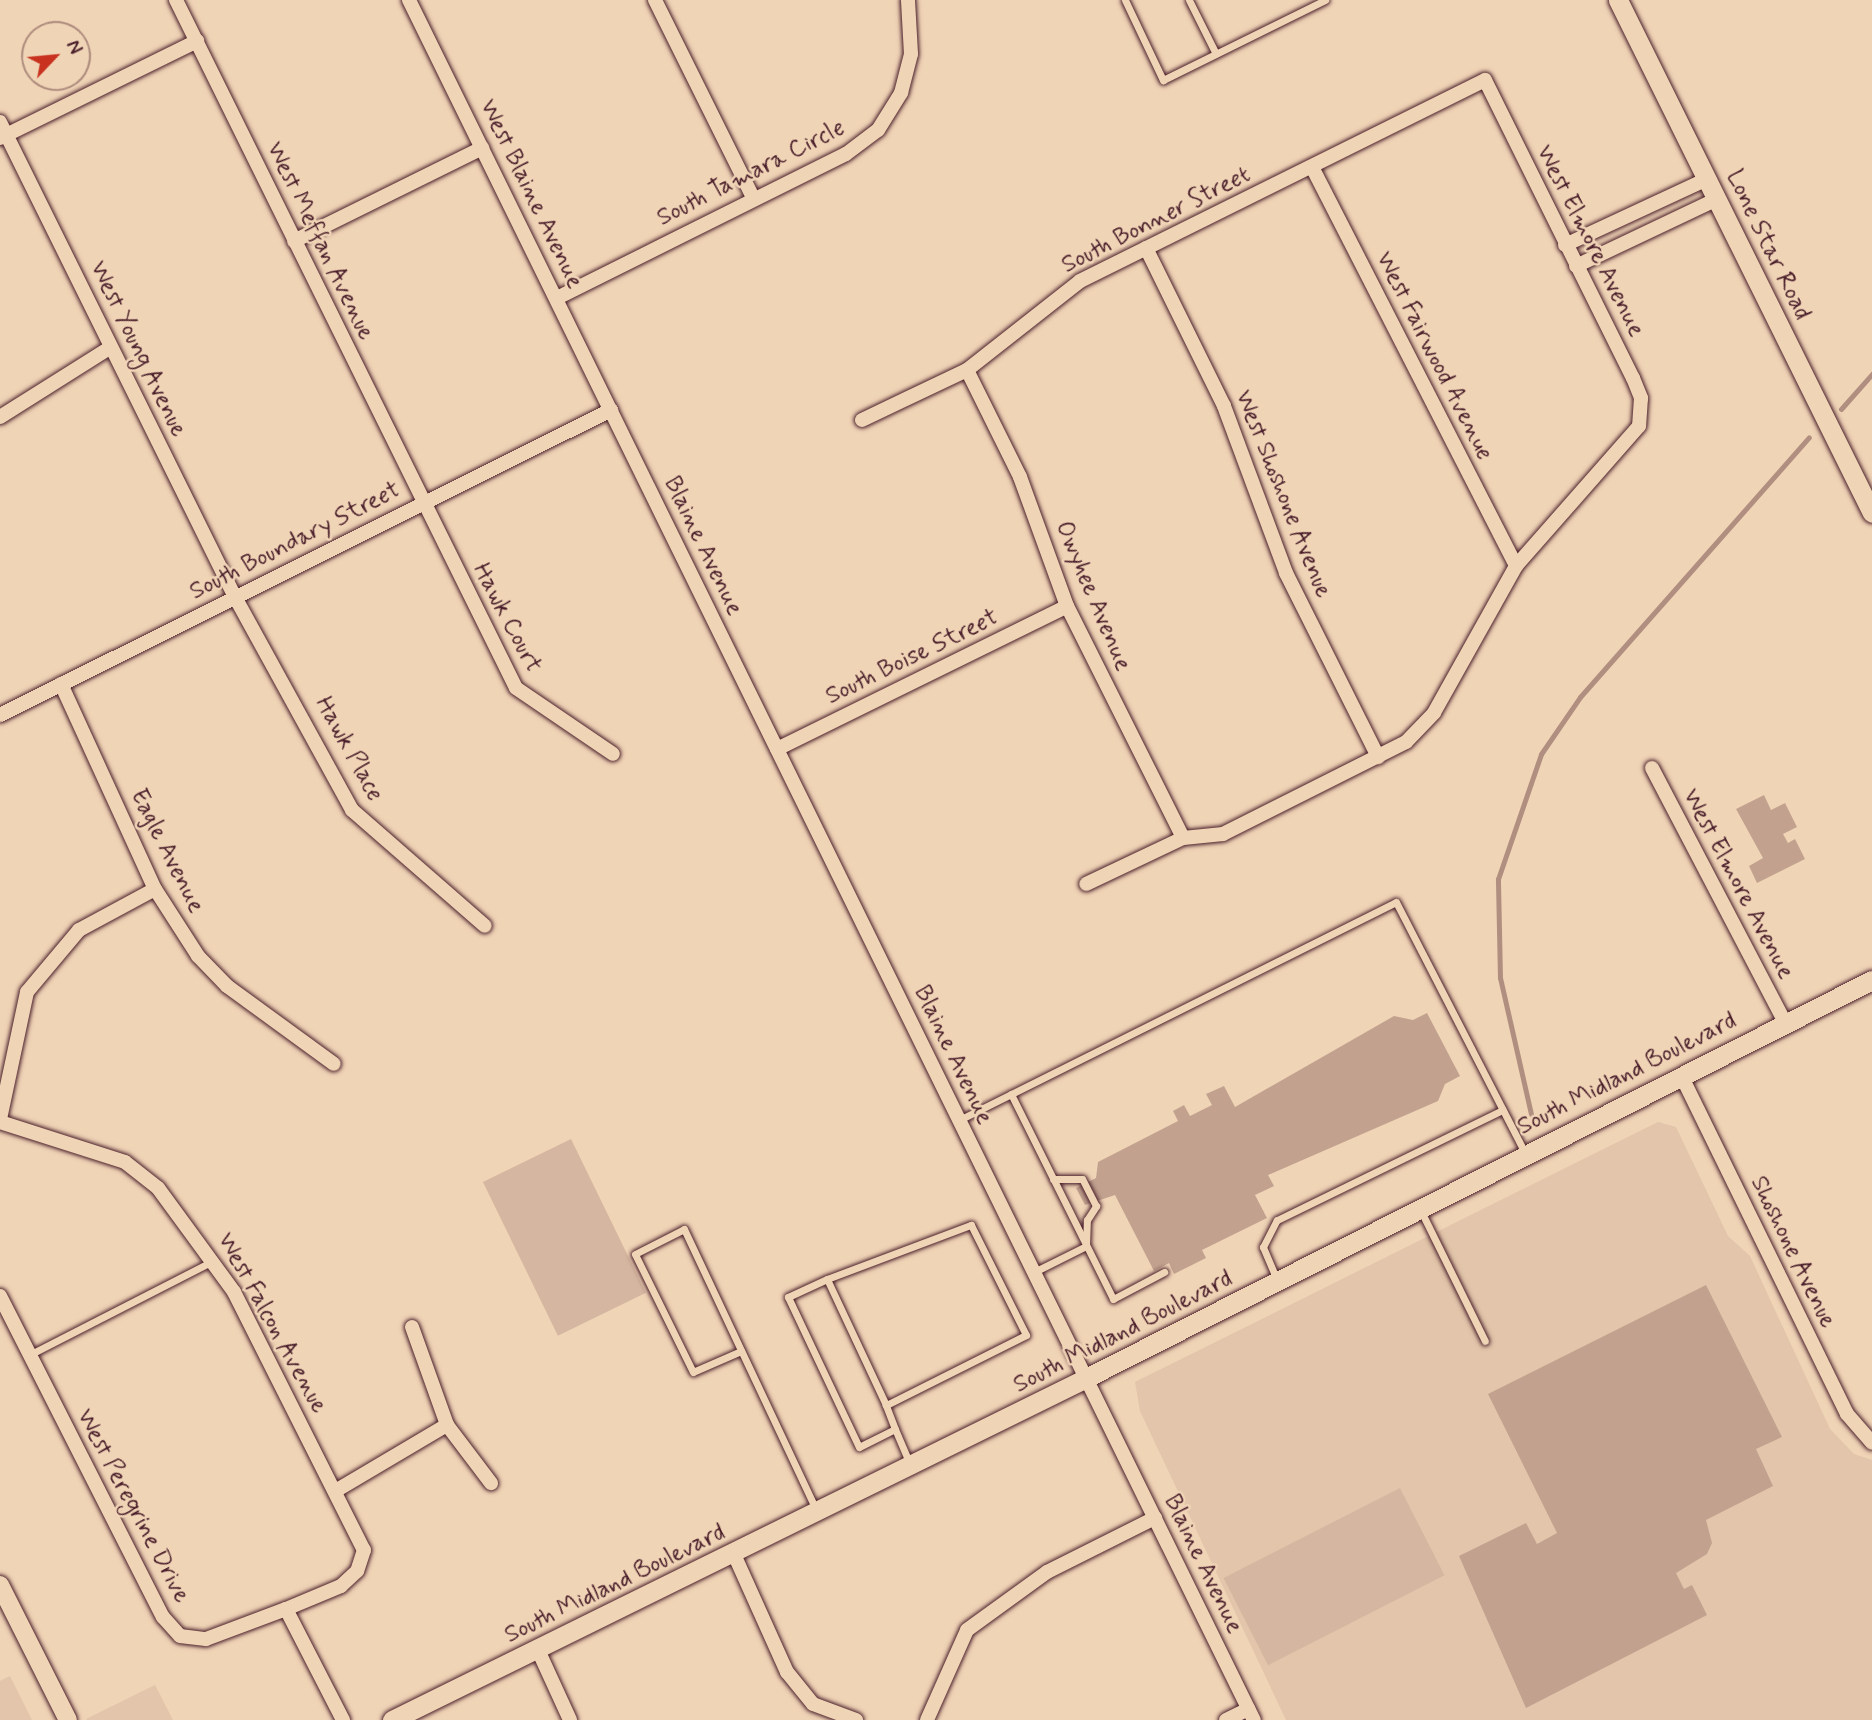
<!DOCTYPE html>
<html>
<head>
<meta charset="utf-8">
<style>
	body { margin:0 }
	#map { position:relative; width:1872px; height:1720px; overflow:hidden; background:#f0d4b6; font-family:Mynerve,sans-serif }
	div>[style] { position:absolute }
	.built>* { inset:0; background:#e2c5aa }
	.green>* { inset:0; background:#d5b6a0; transform-origin:0 0 }
	.stream>* { height:5px; margin:-2.5px; padding:0 2.5px; transform-origin:2.5px; border-radius:2.5px; background:#b08f81 }
	.building>* { inset:0; background:#c2a28f }
	.roads { filter:drop-shadow(0 0 2px #4a1f2b) drop-shadow(0 0 2px #4a1f2b) }
	.service>* { height:7px; margin:-3.5px; padding:0 3.5px; transform-origin:3.5px; border-radius:3.5px; background:#f0d4b6 }
	.minor>* { height:14px; margin:-7px; padding:0 7px; transform-origin:7px; border-radius:7px; background:#f0d4b6 }
	.tertiary>* { height:18px; margin:-9px; padding:0 9px; transform-origin:9px; border-radius:9px; background:#f0d4b6 }
	.secondary>* { height:19px; margin:-9.5px; padding:0 9.5px; transform-origin:9.5px; border-radius:9.5px; background:#f0d4b6 }
	span { translate:-50% -50%; white-space:nowrap; text-align:center; line-height:1.15; -webkit-text-stroke:5px #f0d4b6; paint-order:stroke }
	.street-label { font-size:24px; color:#4a1f2b }
	.north { position:absolute; left:21px; top:21px; width:70px; height:70px; box-sizing:border-box; background:#f0d4b6; border:2px solid #ae8c7e; border-radius:50%; rotate:64deg; font-size:19px; font-weight:700; line-height:28px; text-align:center; color:#4a1f2b }
	.north::after { content:''; display:block; margin:auto; width:24px; height:32px; background:#c8321e; clip-path:polygon(50% 0,100% 100%,50% 72%,0 100%) }
</style>
</head>
<body>
<div id="map">
	<div class="built">
		<i style="clip-path:polygon(1658px 1122px,1676px 1127px,1728px 1236px,1750px 1256px,1830px 1429px,1854px 1454px,1872px 1460px,1872px 1720px,1286px 1720px,1140px 1411px,1135px 1382px)"></i>
		<i style="clip-path:polygon(10px 1676px,32px 1720px,0 1720px,0 1681px)"></i>
		<i style="clip-path:polygon(155px 1685px,173px 1720px,87px 1720px,86px 1719px)"></i>
	</div>
	<div class="green">
		<i style="left:571px;top:1139px;width:171px;height:98px;rotate:64deg"></i>
		<i style="left:1400px;top:1488px;width:98px;height:198px;rotate:63deg"></i>
	</div>
	<div class="stream">
		<i style="left:1841px;top:409px;width:47px;rotate:-48.5deg"></i>
		<i style="left:1531px;top:1114px;width:139px;rotate:-102.8deg"></i>
		<i style="left:1500px;top:978px;width:99px;rotate:-91.2deg"></i>
		<i style="left:1498px;top:879px;width:132px;rotate:-71deg"></i>
		<i style="left:1541px;top:754px;width:69px;rotate:-55.6deg"></i>
		<i style="left:1580px;top:697px;width:346px;rotate:-48.6deg"></i>
	</div>
	<div class="building">
		<i style="clip-path:polygon(1764px 795px,1771px 810px,1785px 803px,1797px 827px,1783px 834px,1788px 843px,1795px 839px,1805px 859px,1757px 883px,1749px 866px,1763px 858px,1736px 809px)"></i>
		<i style="clip-path:polygon(1427px 1013px,1460px 1076px,1445px 1084px,1438px 1101px,1268px 1175px,1274px 1186px,1255px 1195px,1267px 1218px,1202px 1250px,1206px 1258px,1174px 1274px,1169px 1263px,1154px 1271px,1115px 1195px,1085px 1205px,1076px 1188px,1096px 1178px,1098px 1162px,1178px 1121px,1173px 1111px,1184px 1105px,1190px 1116px,1212px 1105px,1206px 1094px,1224px 1086px,1235px 1107px,1394px 1016px,1413px 1020px)"></i>
		<i style="clip-path:polygon(1706px 1285px,1782px 1437px,1756px 1449px,1773px 1486px,1706px 1520px,1712px 1543px,1707px 1554px,1676px 1573px,1684px 1589px,1692px 1585px,1707px 1615px,1526px 1708px,1459px 1556px,1526px 1523px,1537px 1544px,1557px 1533px,1488px 1394px)"></i>
	</div>
	<div class="roads">
		<div class="service">
			<i style="left:1125px;top:0;width:89px;rotate:64.6deg"></i>
			<i style="left:1163px;top:80px;width:181px;rotate:-26.3deg"></i>
			<i style="left:1189px;top:0;width:60px;rotate:63.4deg"></i>
			<i style="left:1011px;top:1094px;width:229px;rotate:63.5deg"></i>
			<i style="left:1113px;top:1299px;width:58px;rotate:-27.9deg"></i>
			<i style="left:959px;top:1120px;width:488px;rotate:-26.5deg"></i>
			<i style="left:1396px;top:902px;width:284px;rotate:62.8deg"></i>
			<i style="left:1420px;top:1209px;width:147px;rotate:63.8deg"></i>
			<i style="left:1034px;top:1272px;width:58px;rotate:-26.6deg"></i>
			<i style="left:1086px;top:1246px;width:26px;rotate:-88deg"></i>
			<i style="left:1087px;top:1220px;width:17px;rotate:-57deg"></i>
			<i style="left:1096px;top:1206px;width:30px;rotate:-117deg"></i>
			<i style="left:1082px;top:1179px;width:29px;rotate:180deg"></i>
			<i style="left:827px;top:1279px;width:154px;rotate:-20.6deg"></i>
			<i style="left:971px;top:1225px;width:123px;rotate:63.4deg"></i>
			<i style="left:1026px;top:1335px;width:157px;rotate:153.4deg"></i>
			<i style="left:886px;top:1405px;width:139px;rotate:-115.1deg"></i>
			<i style="left:827px;top:1279px;width:43px;rotate:155.2deg"></i>
			<i style="left:788px;top:1297px;width:166px;rotate:64.7deg"></i>
			<i style="left:859px;top:1447px;width:40px;rotate:-26.6deg"></i>
			<i style="left:895px;top:1429px;width:26px;rotate:-111deg"></i>
			<i style="left:1277px;top:1280px;width:36px;rotate:-113deg"></i>
			<i style="left:1263px;top:1247px;width:30px;rotate:-63deg"></i>
			<i style="left:1277px;top:1220px;width:251px;rotate:-26deg"></i>
			<i style="left:741px;top:1351px;width:52px;rotate:156.4deg"></i>
			<i style="left:693px;top:1372px;width:131px;rotate:-116.2deg"></i>
			<i style="left:635px;top:1254px;width:55px;rotate:-27deg"></i>
			<i style="left:684px;top:1229px;width:310px;rotate:64.8deg"></i>
			<i style="left:29px;top:1355px;width:207px;rotate:-27.1deg"></i>
			<i style="left:895px;top:1429px;width:38px;rotate:67deg"></i>
		</div>
		<div class="minor">
			<i style="left:176px;top:0;width:767px;rotate:63.7deg"></i>
			<i style="left:516px;top:688px;width:117px;rotate:34.2deg"></i>
			<i style="left:409px;top:0;width:1916px;rotate:63.84deg"></i>
			<i style="left:655px;top:0;width:222px;rotate:63.6deg"></i>
			<i style="left:0;top:122px;width:530px;rotate:63.68deg"></i>
			<i style="left:235px;top:597px;width:243px;rotate:61.2deg"></i>
			<i style="left:352px;top:810px;width:176px;rotate:41.1deg"></i>
			<i style="left:0;top:138px;width:220px;rotate:-26.2deg"></i>
			<i style="left:1312px;top:167px;width:448px;rotate:62.9deg"></i>
			<i style="left:294px;top:241px;width:210px;rotate:-26.3deg"></i>
			<i style="left:1565px;top:245px;width:157px;rotate:-24.9deg"></i>
			<i style="left:1146px;top:248px;width:176px;rotate:63.7deg"></i>
			<i style="left:1224px;top:406px;width:178px;rotate:69.6deg"></i>
			<i style="left:1286px;top:573px;width:206px;rotate:63.4deg"></i>
			<i style="left:1576px;top:266px;width:156px;rotate:-25.4deg"></i>
			<i style="left:557px;top:298px;width:323px;rotate:-26.5deg"></i>
			<i style="left:846px;top:154px;width:40px;rotate:-37deg"></i>
			<i style="left:878px;top:130px;width:44px;rotate:-58.1deg"></i>
			<i style="left:901px;top:93px;width:40px;rotate:-75.6deg"></i>
			<i style="left:911px;top:54px;width:54px;rotate:-93.2deg"></i>
			<i style="left:967px;top:370px;width:119px;rotate:63.6deg"></i>
			<i style="left:1020px;top:477px;width:137px;rotate:70deg"></i>
			<i style="left:1067px;top:606px;width:259px;rotate:63.4deg"></i>
			<i style="left:0;top:417px;width:131px;rotate:-32.2deg"></i>
			<i style="left:862px;top:420px;width:116px;rotate:-25.5deg"></i>
			<i style="left:967px;top:370px;width:144px;rotate:-38.2deg"></i>
			<i style="left:1080px;top:281px;width:452px;rotate:-26.4deg"></i>
			<i style="left:1485px;top:80px;width:333px;rotate:63.6deg"></i>
			<i style="left:1633px;top:378px;width:22px;rotate:68deg"></i>
			<i style="left:1641px;top:398px;width:28px;rotate:94deg"></i>
			<i style="left:1639px;top:426px;width:186px;rotate:131.3deg"></i>
			<i style="left:1516px;top:566px;width:168px;rotate:119.2deg"></i>
			<i style="left:1434px;top:713px;width:40px;rotate:134deg"></i>
			<i style="left:1406px;top:742px;width:205px;rotate:153.3deg"></i>
			<i style="left:1223px;top:834px;width:40px;rotate:174.3deg"></i>
			<i style="left:1183px;top:838px;width:107px;rotate:154.6deg"></i>
			<i style="left:61px;top:684px;width:226px;rotate:65.4deg"></i>
			<i style="left:155px;top:889px;width:80px;rotate:57.3deg"></i>
			<i style="left:198px;top:956px;width:42px;rotate:46deg"></i>
			<i style="left:227px;top:986px;width:132px;rotate:36.1deg"></i>
			<i style="left:0;top:715px;width:683px;rotate:-26.53deg"></i>
			<i style="left:777px;top:749px;width:323px;rotate:-26.2deg"></i>
			<i style="left:1652px;top:768px;width:285px;rotate:62.4deg"></i>
			<i style="left:1681px;top:1075px;width:377px;rotate:63.9deg"></i>
			<i style="left:1847px;top:1414px;width:38px;rotate:49deg"></i>
			<i style="left:0;top:1119px;width:130px;rotate:-78deg"></i>
			<i style="left:27px;top:992px;width:81px;rotate:-50deg"></i>
			<i style="left:79px;top:930px;width:86px;rotate:-28.3deg"></i>
			<i style="left:0;top:1122px;width:131px;rotate:17.7deg"></i>
			<i style="left:125px;top:1162px;width:42px;rotate:38.2deg"></i>
			<i style="left:158px;top:1188px;width:129px;rotate:53.8deg"></i>
			<i style="left:234px;top:1292px;width:289px;rotate:63.3deg"></i>
			<i style="left:364px;top:1550px;width:22px;rotate:108deg"></i>
			<i style="left:357px;top:1571px;width:22px;rotate:137deg"></i>
			<i style="left:341px;top:1586px;width:60px;rotate:157.3deg"></i>
			<i style="left:0;top:1296px;width:360px;rotate:63.1deg"></i>
			<i style="left:163px;top:1617px;width:25px;rotate:48deg"></i>
			<i style="left:180px;top:1636px;width:26px;rotate:7deg"></i>
			<i style="left:206px;top:1639px;width:85px;rotate:-20.6deg"></i>
			<i style="left:286px;top:1609px;width:125px;rotate:62.8deg"></i>
			<i style="left:412px;top:1327px;width:104px;rotate:70.3deg"></i>
			<i style="left:447px;top:1425px;width:73px;rotate:52.8deg"></i>
			<i style="left:337px;top:1490px;width:128px;rotate:-30.6deg"></i>
			<i style="left:733px;top:1552px;width:132px;rotate:65.8deg"></i>
			<i style="left:787px;top:1672px;width:41px;rotate:50.9deg"></i>
			<i style="left:813px;top:1704px;width:46px;rotate:20.4deg"></i>
			<i style="left:538px;top:1650px;width:77px;rotate:65.4deg"></i>
			<i style="left:927px;top:1720px;width:98px;rotate:-66deg"></i>
			<i style="left:967px;top:1630px;width:99px;rotate:-35.9deg"></i>
			<i style="left:1047px;top:1572px;width:121px;rotate:-26.6deg"></i>
			<i style="left:1226px;top:1720px;width:25px;rotate:-26deg"></i>
		</div>
		<div class="tertiary">
			<i style="left:0;top:1585px;width:151px;rotate:63.3deg"></i>
		</div>
		<div class="secondary">
			<i style="left:1618px;top:0;width:572px;rotate:63.66deg"></i>
			<i style="left:392px;top:1720px;width:774px;rotate:-26.23deg"></i>
			<i style="left:1086px;top:1378px;width:881px;rotate:-26.86deg"></i>
		</div>
	</div>
	<div class="street-label">
		<span style="left:751px;top:173px;rotate:-27deg">South Tamara Circle</span>
		<span style="left:531px;top:194px;rotate:64deg">West Blaine Avenue</span>
		<span style="left:1156px;top:220px;rotate:-27deg">South Bonner Street</span>
		<span style="left:320px;top:241px;rotate:64deg">West Meffan Avenue</span>
		<span style="left:1590px;top:241px;rotate:63deg">West Elmore Avenue</span>
		<span style="left:1768px;top:245px;rotate:64deg">Lone Star Road</span>
		<span style="left:138px;top:349px;rotate:64deg">West Young Avenue</span>
		<span style="left:1434px;top:356px;rotate:63deg">West Fairwood Avenue</span>
		<span style="left:1283px;top:494px;rotate:68deg">West Shoshone Avenue</span>
		<span style="left:295px;top:541px;rotate:-27deg">South Boundary Street</span>
		<span style="left:703px;top:546px;rotate:64deg">Blaine Avenue</span>
		<span style="left:1093px;top:596px;rotate:67deg">Owyhee Avenue</span>
		<span style="left:507px;top:618px;rotate:62deg">Hawk Court</span>
		<span style="left:912px;top:657px;rotate:-26deg">South Boise Street</span>
		<span style="left:349px;top:749px;rotate:61deg">Hawk Place</span>
		<span style="left:167px;top:851px;rotate:63deg">Eagle Avenue</span>
		<span style="left:1738px;top:884px;rotate:62deg">West Elmore Avenue</span>
		<span style="left:953px;top:1055px;rotate:64deg">Blaine Avenue</span>
		<span style="left:1627px;top:1074px;rotate:-27deg">South Midland Boulevard</span>
		<span style="left:1793px;top:1252px;rotate:64deg">Shoshone Avenue</span>
		<span style="left:272px;top:1323px;rotate:61deg">West Falcon Avenue</span>
		<span style="left:1123px;top:1332px;rotate:-27deg">South Midland Boulevard</span>
		<span style="left:133px;top:1506px;rotate:62deg">West Peregrine Drive</span>
		<span style="left:1203px;top:1564px;rotate:64deg">Blaine Avenue</span>
		<span style="left:615px;top:1584px;rotate:-26deg">South Midland Boulevard</span>
	</div>
	<div class="north">N</div>
</div>
</body>
</html>
